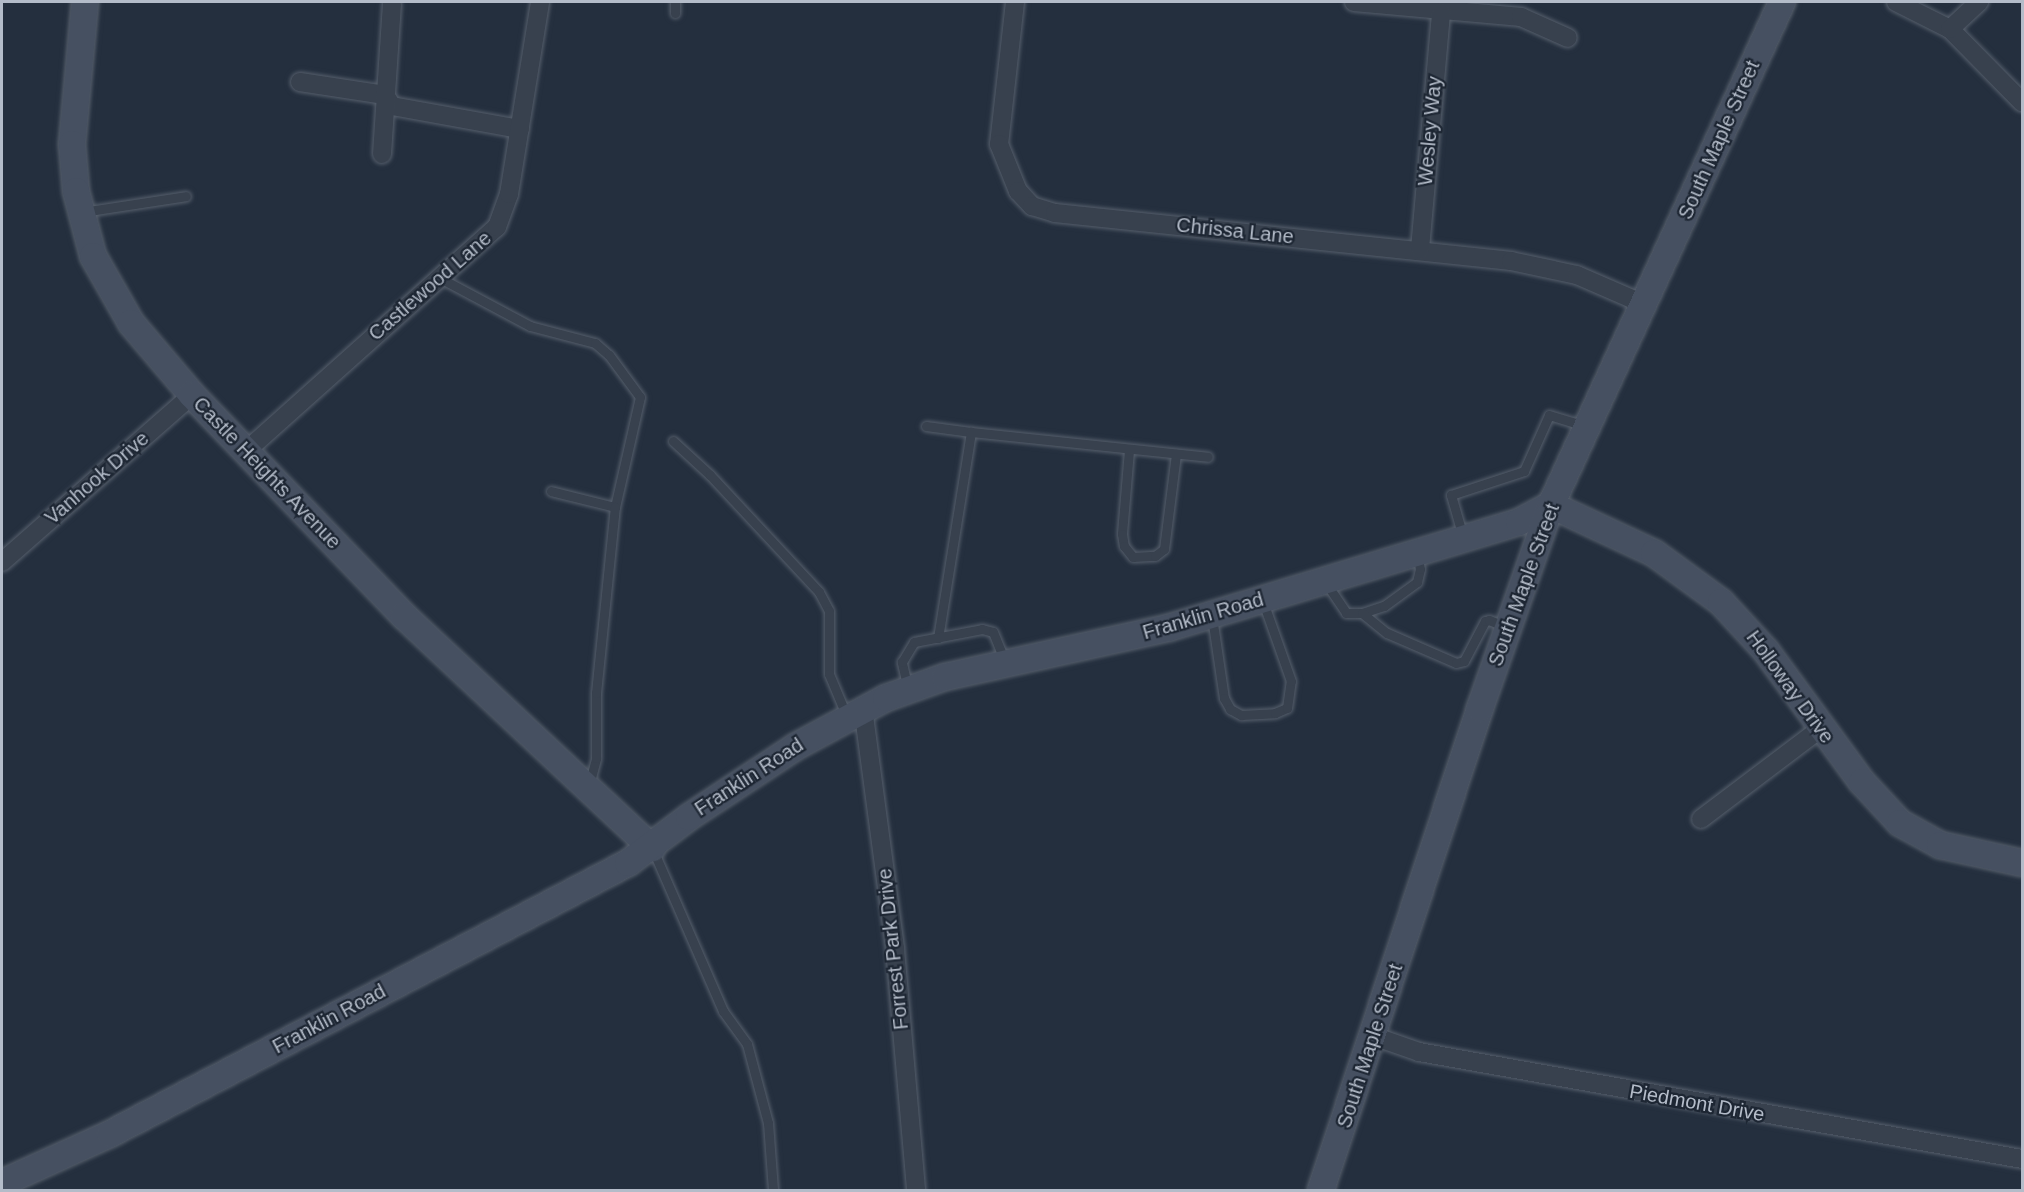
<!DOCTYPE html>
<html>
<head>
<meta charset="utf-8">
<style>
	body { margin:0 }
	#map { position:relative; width:2024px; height:1192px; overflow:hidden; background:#242f3e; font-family:Helvetica,sans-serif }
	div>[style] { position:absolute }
	.roads { filter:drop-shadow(0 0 2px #565f6c) drop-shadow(0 0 2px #565f6c) }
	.lane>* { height:9px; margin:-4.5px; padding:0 4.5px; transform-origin:4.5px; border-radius:4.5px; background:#38414e }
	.street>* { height:18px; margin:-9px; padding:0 9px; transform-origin:9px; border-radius:9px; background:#38414e }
	.secondary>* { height:26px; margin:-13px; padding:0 13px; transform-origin:13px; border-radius:13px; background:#465061 }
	span { translate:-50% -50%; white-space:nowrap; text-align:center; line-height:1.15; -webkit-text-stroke:4.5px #1d2633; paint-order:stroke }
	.street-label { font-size:20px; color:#b4bcc9 }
	.frame { position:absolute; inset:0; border:3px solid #b4bcc9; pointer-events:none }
</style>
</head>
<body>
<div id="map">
	<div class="roads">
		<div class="lane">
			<i style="left:675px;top:13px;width:11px;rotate:-90deg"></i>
			<i style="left:82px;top:212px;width:105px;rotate:-8.7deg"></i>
			<i style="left:440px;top:278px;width:102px;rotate:28.1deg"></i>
			<i style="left:530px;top:326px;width:67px;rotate:14.7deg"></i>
			<i style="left:595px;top:343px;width:18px;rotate:41deg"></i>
			<i style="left:609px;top:355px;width:52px;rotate:53.6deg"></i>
			<i style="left:640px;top:397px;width:113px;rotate:102.8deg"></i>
			<i style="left:615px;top:507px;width:66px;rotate:-166deg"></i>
			<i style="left:926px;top:426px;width:45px;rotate:7.6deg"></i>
			<i style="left:673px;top:441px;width:50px;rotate:42.6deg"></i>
			<i style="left:710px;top:475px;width:160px;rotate:47deg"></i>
			<i style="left:819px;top:592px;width:21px;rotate:62deg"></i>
			<i style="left:829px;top:611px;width:63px;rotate:90deg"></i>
			<i style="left:829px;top:674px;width:47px;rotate:67.3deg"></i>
			<i style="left:1129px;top:450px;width:84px;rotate:94.8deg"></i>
			<i style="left:1122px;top:534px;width:12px;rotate:81deg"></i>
			<i style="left:1124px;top:546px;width:14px;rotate:51deg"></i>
			<i style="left:1133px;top:557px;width:22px;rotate:-3deg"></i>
			<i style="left:1155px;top:556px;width:11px;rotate:-38deg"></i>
			<i style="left:1164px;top:549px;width:96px;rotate:-82.8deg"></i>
			<i style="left:1463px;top:537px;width:44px;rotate:-105.9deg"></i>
			<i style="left:1451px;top:495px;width:77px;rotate:-18.2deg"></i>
			<i style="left:1524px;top:471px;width:61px;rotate:-65.9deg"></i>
			<i style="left:1549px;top:415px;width:39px;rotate:17deg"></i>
			<i style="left:1326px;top:583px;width:36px;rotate:56deg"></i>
			<i style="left:1346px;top:613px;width:16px"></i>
			<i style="left:1362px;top:613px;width:23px;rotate:-18deg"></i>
			<i style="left:1384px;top:606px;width:41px;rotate:-36deg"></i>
			<i style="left:1417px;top:582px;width:13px;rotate:-77deg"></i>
			<i style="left:1420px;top:569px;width:15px;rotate:-101deg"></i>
			<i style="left:1362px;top:613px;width:32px;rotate:39deg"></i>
			<i style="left:1387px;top:633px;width:75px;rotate:23.5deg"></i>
			<i style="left:1456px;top:663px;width:8px;rotate:-14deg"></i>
			<i style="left:1464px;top:661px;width:45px;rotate:-62.3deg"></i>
			<i style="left:1485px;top:621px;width:4px;rotate:-14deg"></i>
			<i style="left:1489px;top:620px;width:18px;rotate:22deg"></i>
			<i style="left:1212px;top:617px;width:82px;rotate:81.6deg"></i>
			<i style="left:1224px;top:698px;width:13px;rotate:61deg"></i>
			<i style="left:1230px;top:709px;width:13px;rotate:29deg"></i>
			<i style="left:1241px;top:715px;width:34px;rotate:-3deg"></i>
			<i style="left:1275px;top:713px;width:13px;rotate:-23deg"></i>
			<i style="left:1287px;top:708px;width:27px;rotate:-82deg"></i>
			<i style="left:1291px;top:681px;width:84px;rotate:-109.5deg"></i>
			<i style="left:938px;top:638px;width:209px;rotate:-80.9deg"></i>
			<i style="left:971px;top:432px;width:238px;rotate:6deg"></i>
			<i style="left:908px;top:689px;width:28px;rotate:-103deg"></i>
			<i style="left:902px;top:662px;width:23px;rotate:-59deg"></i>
			<i style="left:914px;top:642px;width:69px;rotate:-10.8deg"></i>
			<i style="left:982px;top:629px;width:11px;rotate:15deg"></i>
			<i style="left:993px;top:632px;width:31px;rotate:68deg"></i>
			<i style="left:589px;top:785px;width:28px;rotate:-75deg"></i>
			<i style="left:596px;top:758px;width:65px;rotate:-90deg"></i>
			<i style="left:596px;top:693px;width:187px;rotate:-84.2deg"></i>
			<i style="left:653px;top:850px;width:176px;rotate:66.5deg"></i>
			<i style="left:723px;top:1011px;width:41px;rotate:54deg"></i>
			<i style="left:747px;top:1044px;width:82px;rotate:75.1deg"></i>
			<i style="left:768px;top:1123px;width:67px;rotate:85.7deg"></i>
		</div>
		<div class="street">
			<i style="left:1015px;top:2px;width:143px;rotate:96.4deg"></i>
			<i style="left:999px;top:144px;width:51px;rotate:68deg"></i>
			<i style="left:1018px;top:191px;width:21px;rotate:47deg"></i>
			<i style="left:1032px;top:206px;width:24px;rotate:17deg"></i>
			<i style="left:1055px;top:213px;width:459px;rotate:6deg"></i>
			<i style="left:1511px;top:261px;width:67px;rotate:12deg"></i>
			<i style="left:1577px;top:275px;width:75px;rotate:23.5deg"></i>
			<i style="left:1354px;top:2px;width:168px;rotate:5.1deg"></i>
			<i style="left:1521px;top:17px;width:51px;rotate:24.1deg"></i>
			<i style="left:1896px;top:2px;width:60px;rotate:26.6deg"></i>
			<i style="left:1950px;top:29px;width:103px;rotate:45.4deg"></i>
			<i style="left:1950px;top:29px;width:40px;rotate:-43deg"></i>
			<i style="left:300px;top:82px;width:86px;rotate:8.7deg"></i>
			<i style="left:385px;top:95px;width:13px;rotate:58deg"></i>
			<i style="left:392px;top:106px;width:130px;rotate:10.2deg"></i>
			<i style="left:382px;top:154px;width:150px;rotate:-86.2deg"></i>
			<i style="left:1420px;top:249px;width:238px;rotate:-84.9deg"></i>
			<i style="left:245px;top:452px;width:338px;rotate:-41.8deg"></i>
			<i style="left:497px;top:227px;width:35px;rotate:-70deg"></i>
			<i style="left:509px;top:194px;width:194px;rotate:-80.8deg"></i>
			<i style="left:2px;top:562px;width:253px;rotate:-41.3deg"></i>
			<i style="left:863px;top:708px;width:243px;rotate:82.4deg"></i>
			<i style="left:895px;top:949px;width:242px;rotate:85deg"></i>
			<i style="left:1701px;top:819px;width:149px;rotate:-37.1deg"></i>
			<i style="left:1373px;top:1036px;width:49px;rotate:19.2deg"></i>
			<i style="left:1419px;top:1052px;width:612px;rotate:10.06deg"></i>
		</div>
		<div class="secondary">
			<i style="left:85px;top:2px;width:143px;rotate:95.2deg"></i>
			<i style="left:72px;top:144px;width:47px;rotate:85.1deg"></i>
			<i style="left:76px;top:191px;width:67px;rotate:75.3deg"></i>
			<i style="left:93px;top:256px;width:77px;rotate:60.4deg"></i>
			<i style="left:131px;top:323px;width:94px;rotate:49.7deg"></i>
			<i style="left:192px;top:395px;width:306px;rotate:46.2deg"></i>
			<i style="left:404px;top:616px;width:340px;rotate:43.1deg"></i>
			<i style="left:2px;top:1183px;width:119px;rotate:-24.4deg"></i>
			<i style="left:110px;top:1134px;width:585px;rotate:-27.62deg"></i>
			<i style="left:628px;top:863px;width:76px;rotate:-37deg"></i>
			<i style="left:689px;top:817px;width:127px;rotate:-33.4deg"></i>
			<i style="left:795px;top:747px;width:103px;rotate:-28.3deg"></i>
			<i style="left:886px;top:698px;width:63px;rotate:-19.6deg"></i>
			<i style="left:945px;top:677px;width:228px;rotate:-12.4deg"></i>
			<i style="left:1168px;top:628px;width:367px;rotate:-16.8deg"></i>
			<i style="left:1519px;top:522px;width:36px;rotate:-28deg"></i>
			<i style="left:1551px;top:505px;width:114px;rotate:25deg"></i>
			<i style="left:1654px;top:553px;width:83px;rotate:36.2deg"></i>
			<i style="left:1721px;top:602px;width:67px;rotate:47.4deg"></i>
			<i style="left:1766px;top:651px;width:162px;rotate:53.8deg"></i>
			<i style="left:1862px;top:782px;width:56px;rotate:47.2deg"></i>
			<i style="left:1900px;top:823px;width:46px;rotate:28.8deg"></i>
			<i style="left:1940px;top:845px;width:84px;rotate:12.4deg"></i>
			<i style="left:1321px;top:1190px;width:508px;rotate:-71.74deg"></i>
			<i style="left:1480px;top:708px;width:215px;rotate:-70.7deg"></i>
			<i style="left:1551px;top:505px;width:554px;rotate:-65.33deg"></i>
		</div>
	</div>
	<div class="street-label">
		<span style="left:1430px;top:131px;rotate:-85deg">Wesley Way</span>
		<span style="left:1719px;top:140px;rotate:-66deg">South Maple Street</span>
		<span style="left:1235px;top:231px;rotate:6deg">Chrissa Lane</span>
		<span style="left:430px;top:286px;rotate:-41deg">Castlewood Lane</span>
		<span style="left:267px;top:473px;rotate:46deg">Castle Heights Avenue</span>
		<span style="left:97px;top:478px;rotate:-41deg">Vanhook Drive</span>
		<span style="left:1524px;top:585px;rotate:-70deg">South Maple Street</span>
		<span style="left:1203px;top:616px;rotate:-16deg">Franklin Road</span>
		<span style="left:1790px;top:687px;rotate:54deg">Holloway Drive</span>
		<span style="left:749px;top:777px;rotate:-33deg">Franklin Road</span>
		<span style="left:893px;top:949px;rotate:-96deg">Forrest Park Drive</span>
		<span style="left:329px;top:1019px;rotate:-28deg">Franklin Road</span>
		<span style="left:1370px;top:1046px;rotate:-72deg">South Maple Street</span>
		<span style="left:1697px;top:1103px;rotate:10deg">Piedmont Drive</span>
	</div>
	<div class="frame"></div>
</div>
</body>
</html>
